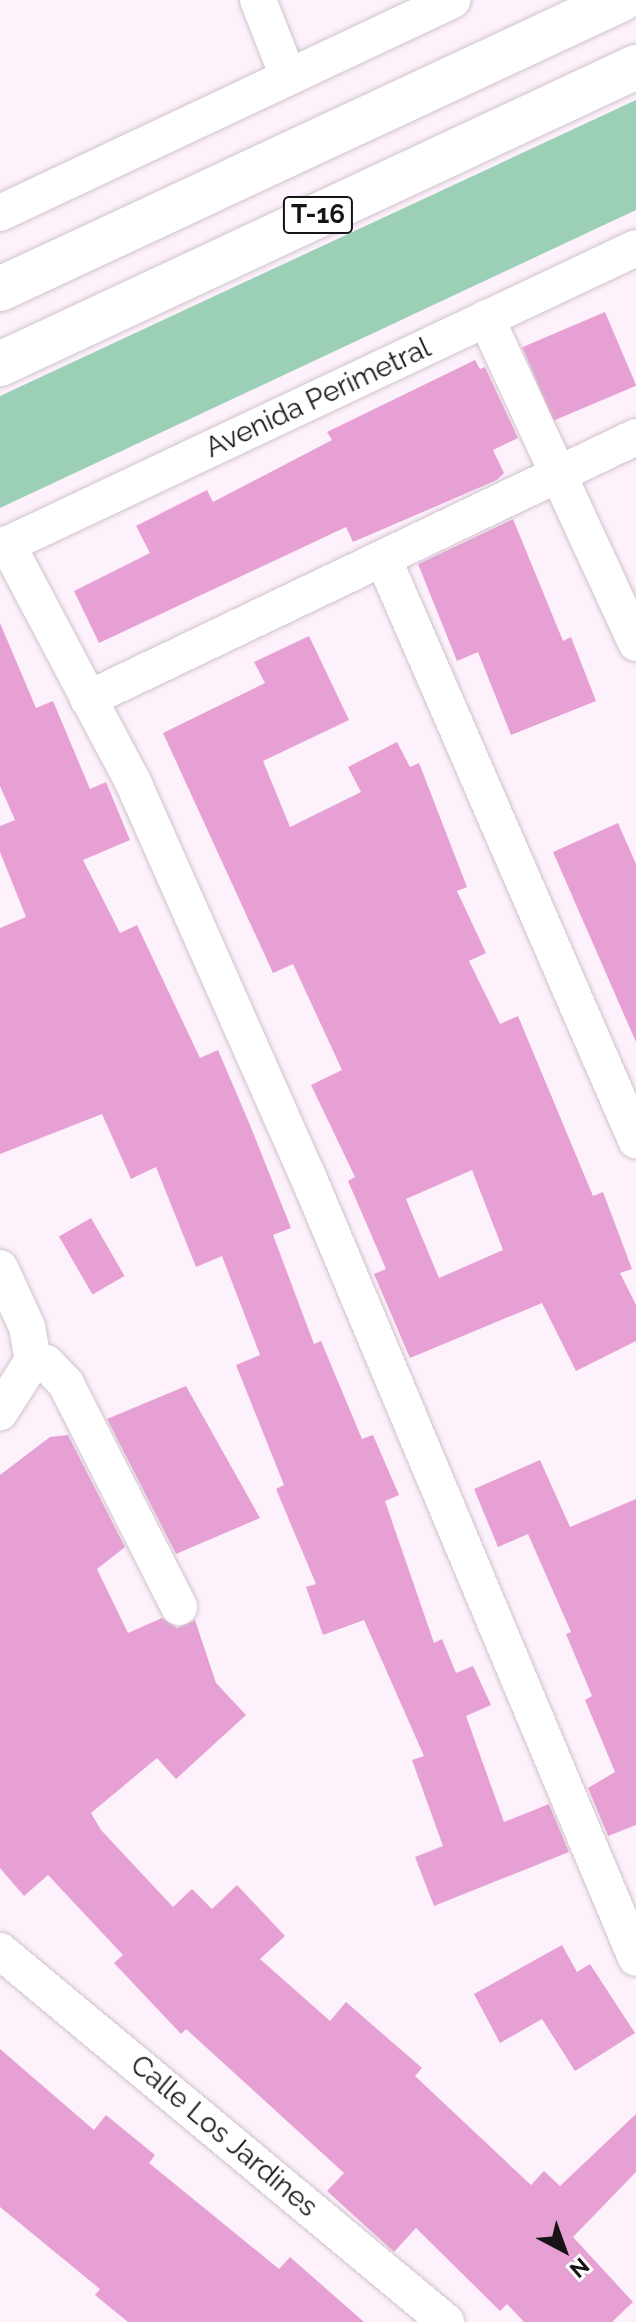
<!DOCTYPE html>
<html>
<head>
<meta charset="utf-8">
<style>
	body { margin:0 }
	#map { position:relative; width:636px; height:2322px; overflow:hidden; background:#fdf1fb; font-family:Raleway,sans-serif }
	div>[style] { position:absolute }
	.green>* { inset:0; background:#9cd0b6 }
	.building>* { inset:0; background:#e6a0d3; transform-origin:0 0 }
	.roads { filter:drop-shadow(0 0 2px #cfc3cd) drop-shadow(0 0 2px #cfc3cd) }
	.street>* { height:36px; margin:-18px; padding:0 18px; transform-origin:18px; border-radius:18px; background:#fff }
	.highway>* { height:44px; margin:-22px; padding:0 22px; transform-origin:22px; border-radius:22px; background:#fff }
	span { translate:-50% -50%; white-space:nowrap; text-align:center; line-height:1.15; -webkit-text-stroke:6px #fff; paint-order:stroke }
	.shield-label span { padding:2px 6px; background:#fff; border:2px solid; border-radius:6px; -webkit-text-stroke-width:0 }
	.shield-label { font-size:26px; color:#171317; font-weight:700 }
	.street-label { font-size:28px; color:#171317 }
	.north { position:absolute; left:524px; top:2210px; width:80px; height:80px; -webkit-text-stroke:6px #fff; paint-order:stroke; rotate:139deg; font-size:22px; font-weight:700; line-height:32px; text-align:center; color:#171317 }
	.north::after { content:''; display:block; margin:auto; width:28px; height:36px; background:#171317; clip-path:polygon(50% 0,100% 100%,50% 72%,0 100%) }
</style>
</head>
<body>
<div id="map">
	<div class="green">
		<i style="clip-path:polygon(636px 100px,636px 210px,0 508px,0 396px)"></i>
	</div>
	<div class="building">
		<i style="left:605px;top:312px;width:80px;height:90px;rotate:67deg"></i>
		<i style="clip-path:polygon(475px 360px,480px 369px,485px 367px,518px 438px,493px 450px,504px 473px,497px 480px,353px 542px,346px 527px,99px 643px,74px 591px,150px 553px,136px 526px,207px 490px,213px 502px,332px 440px,327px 432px)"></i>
		<i style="clip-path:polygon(513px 519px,563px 641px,571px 637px,596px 701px,511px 735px,478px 652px,457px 661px,418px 564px)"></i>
		<i style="clip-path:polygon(0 623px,36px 708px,53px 701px,90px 789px,106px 782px,130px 840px,83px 860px,120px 933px,137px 925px,200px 1058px,218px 1050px,250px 1125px,291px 1228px,273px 1235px,314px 1344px,321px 1341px,362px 1439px,373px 1435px,399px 1495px,385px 1501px,434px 1643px,442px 1639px,456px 1673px,473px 1666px,491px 1705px,466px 1716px,504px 1822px,549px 1804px,569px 1852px,434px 1906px,415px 1857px,443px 1846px,412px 1760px,424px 1756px,364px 1620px,323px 1635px,306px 1587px,316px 1584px,276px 1489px,284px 1485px,236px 1365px,260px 1355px,222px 1256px,196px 1267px,156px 1167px,131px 1179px,102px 1114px,0 1154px,0 928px,26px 917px,0 852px,0 826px,15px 820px,0 786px)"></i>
		<i style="clip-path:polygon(evenodd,309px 636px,349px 720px,263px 761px,290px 827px,361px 792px,348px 767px,397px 742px,410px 767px,419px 763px,467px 887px,457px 891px,486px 953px,469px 961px,500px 1024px,518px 1016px,593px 1196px,603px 1192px,632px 1269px,620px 1273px,636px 1305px,636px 1341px,576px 1371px,542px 1303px,410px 1358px,374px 1274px,386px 1269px,348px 1181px,355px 1177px,311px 1085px,342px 1070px,293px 964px,273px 973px,163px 733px,265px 683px,254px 662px,309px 636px,472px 1170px,503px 1250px,439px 1278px,406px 1199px,472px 1170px)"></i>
		<i style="clip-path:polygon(618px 823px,636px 864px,636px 1042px,553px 852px)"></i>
		<i style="left:91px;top:1218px;width:67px;height:37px;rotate:60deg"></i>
		<i style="clip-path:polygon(186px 1386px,260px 1518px,176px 1554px,107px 1419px)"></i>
		<i style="clip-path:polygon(68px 1435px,125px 1547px,97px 1569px,128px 1633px,162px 1618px,177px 1628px,195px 1620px,216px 1683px,246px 1715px,176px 1779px,157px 1758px,91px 1813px,101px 1830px,173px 1907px,192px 1889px,212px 1909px,237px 1885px,285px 1936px,260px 1959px,330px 2021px,346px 2002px,422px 2068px,415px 2076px,531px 2185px,544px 2171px,560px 2186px,636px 2114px,636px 2172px,573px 2237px,633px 2302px,612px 2322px,524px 2322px,507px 2304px,500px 2311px,416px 2228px,394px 2252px,327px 2191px,344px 2173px,186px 2029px,181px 2034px,114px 1963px,123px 1955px,48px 1875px,24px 1896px,0 1868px,0 1475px,50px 1437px)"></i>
		<i style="clip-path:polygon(540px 1460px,570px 1527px,636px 1499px,636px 1825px,608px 1836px,588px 1788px,615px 1772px,585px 1700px,592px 1696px,566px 1634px,571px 1632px,528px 1534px,498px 1547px,474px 1489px)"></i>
		<i style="clip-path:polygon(562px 1945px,577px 1972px,590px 1964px,635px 2033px,575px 2071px,542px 2019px,500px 2043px,474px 1994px)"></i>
		<i style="clip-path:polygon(0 2049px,94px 2130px,106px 2115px,155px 2155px,149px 2163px,279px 2269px,290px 2257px,364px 2322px,128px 2322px,95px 2295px,100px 2289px,0 2207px)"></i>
	</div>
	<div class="roads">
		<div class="street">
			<i style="left:258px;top:0;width:82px;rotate:68.5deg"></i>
			<i style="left:0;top:213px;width:500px;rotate:-25.2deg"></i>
			<i style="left:486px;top:318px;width:358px;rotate:65.2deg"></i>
			<i style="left:7px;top:544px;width:269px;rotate:62.1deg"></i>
			<i style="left:133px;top:782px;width:429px;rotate:66.1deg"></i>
			<i style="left:307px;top:1174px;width:850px;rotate:67.23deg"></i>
			<i style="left:0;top:548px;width:703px;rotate:-25.25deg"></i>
			<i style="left:383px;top:558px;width:635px;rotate:66.51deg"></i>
			<i style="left:88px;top:699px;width:607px;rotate:-25.55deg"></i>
			<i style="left:0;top:1268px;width:65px;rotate:65.4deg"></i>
			<i style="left:27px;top:1327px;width:34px;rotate:80deg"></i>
			<i style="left:33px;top:1360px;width:62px;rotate:122.4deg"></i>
			<i style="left:33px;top:1360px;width:13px;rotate:13deg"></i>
			<i style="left:46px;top:1363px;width:29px;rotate:46deg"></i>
			<i style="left:66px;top:1384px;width:250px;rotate:63.1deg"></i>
			<i style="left:0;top:1951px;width:580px;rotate:39.75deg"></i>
		</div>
		<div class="highway">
			<i style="left:0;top:289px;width:684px;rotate:-24.99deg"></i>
			<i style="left:0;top:364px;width:702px;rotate:-25.03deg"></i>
		</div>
	</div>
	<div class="shield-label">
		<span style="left:318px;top:215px">T-16</span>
	</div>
	<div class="street-label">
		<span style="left:318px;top:398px;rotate:-25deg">Avenida Perimetral</span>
		<span style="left:224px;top:2136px;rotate:40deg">Calle Los Jardines</span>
	</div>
	<div class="north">N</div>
</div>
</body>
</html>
